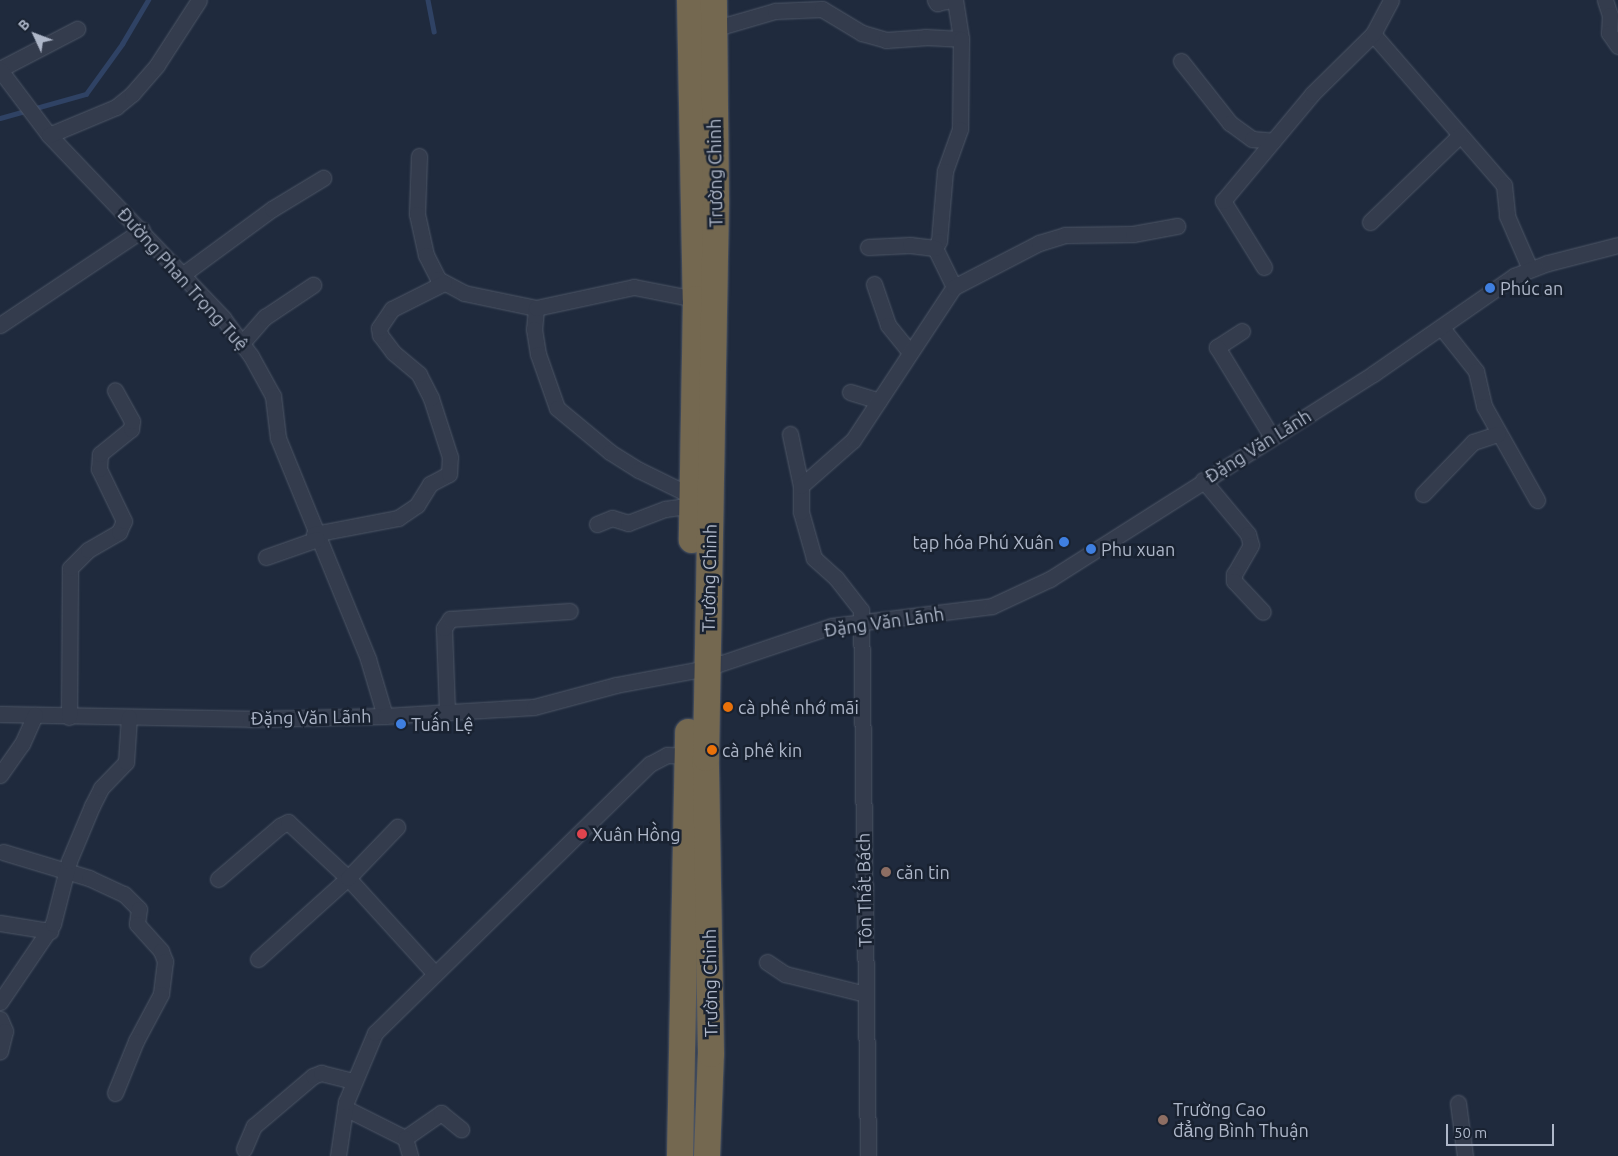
<!DOCTYPE html>
<html>
<head>
<meta charset="utf-8">
<style>
	body { margin:0 }
	#map { position:relative; width:1618px; height:1156px; overflow:hidden; background:#1f2a3d; font-family:Ubuntu,sans-serif }
	div>[style] { position:absolute }
	.stream>* { height:4.5px; margin:-2.25px; padding:0 2.25px; transform-origin:2.25px; border-radius:2.25px; background:#2f4264 }
	.roads { filter:drop-shadow(0 0 1px #4e5767) drop-shadow(0 0 1px #4e5767) }
	.street>* { height:15px; margin:-7.5px; padding:0 7.5px; transform-origin:7.5px; border-radius:7.5px; background:#343c4d }
	.highway>* { height:26px; margin:-13px; padding:0 13px; transform-origin:13px; border-radius:13px; background:#746850 }
	.dots>* { width:14px; height:14px; translate:-50% -50%; box-sizing:border-box; border:2px solid #192231; border-radius:50% }
	span { translate:-50% -50%; white-space:nowrap; text-align:center; line-height:1.15; -webkit-text-stroke:5px #192231; paint-order:stroke }
	.street-label { font-size:18px; color:#aeb7c9 }
	.poi-label { font-size:18px; color:#aeb7c9 }
	.left { translate:0 -50%; text-align:left }
	.right { translate:-100% -50%; text-align:right }
	.north { position:absolute; left:10px; top:10px; width:50px; height:50px; -webkit-text-stroke:4px #192231; paint-order:stroke; rotate:313deg; font-size:14px; font-weight:700; line-height:20px; text-align:center; color:#aeb7c9 }
	.north::after { content:''; display:block; margin:auto; width:18px; height:22px; background:#aeb7c9; clip-path:polygon(50% 0,100% 100%,50% 72%,0 100%) }
	.scale { position:absolute; left:1446px; top:1124px; width:108px; height:22px; box-sizing:border-box; border:2px solid #aeb7c9; border-top:0; padding-left:6px; font-size:15px; line-height:18px; white-space:nowrap; color:#aeb7c9; -webkit-text-stroke:4px #192231; paint-order:stroke }
</style>
</head>
<body>
<div id="map">
	<div class="stream">
		<i style="left:428px;top:0;width:32px;rotate:79deg"></i>
		<i style="left:0;top:118px;width:89px;rotate:-15.6deg"></i>
		<i style="left:86px;top:94px;width:62px;rotate:-54.2deg"></i>
		<i style="left:122px;top:44px;width:51px;rotate:-59.4deg"></i>
	</div>
	<div class="roads">
		<div class="street">
			<i style="left:935px;top:0;width:4px;rotate:56deg"></i>
			<i style="left:937px;top:3px;width:13px;rotate:-13deg"></i>
			<i style="left:955px;top:0;width:39px;rotate:81deg"></i>
			<i style="left:1605px;top:0;width:16px;rotate:72deg"></i>
			<i style="left:1610px;top:15px;width:18px;rotate:93deg"></i>
			<i style="left:1609px;top:33px;width:16px;rotate:55deg"></i>
			<i style="left:713px;top:29px;width:65px;rotate:-16.2deg"></i>
			<i style="left:775px;top:11px;width:47px;rotate:-2.4deg"></i>
			<i style="left:822px;top:9px;width:47px;rotate:31deg"></i>
			<i style="left:862px;top:33px;width:25px;rotate:16deg"></i>
			<i style="left:886px;top:40px;width:39px;rotate:-4deg"></i>
			<i style="left:925px;top:37px;width:36px;rotate:3deg"></i>
			<i style="left:961px;top:39px;width:90px;rotate:90.6deg"></i>
			<i style="left:960px;top:129px;width:45px;rotate:109.7deg"></i>
			<i style="left:945px;top:171px;width:70px;rotate:94.9deg"></i>
			<i style="left:939px;top:241px;width:8px;rotate:120deg"></i>
			<i style="left:935px;top:248px;width:43px;rotate:64deg"></i>
			<i style="left:1373px;top:34px;width:200px;rotate:49.1deg"></i>
			<i style="left:1504px;top:185px;width:31px;rotate:84deg"></i>
			<i style="left:1507px;top:216px;width:58px;rotate:66.5deg"></i>
			<i style="left:1181px;top:61px;width:79px;rotate:51.7deg"></i>
			<i style="left:1230px;top:123px;width:27px;rotate:36deg"></i>
			<i style="left:1252px;top:139px;width:21px;rotate:5deg"></i>
			<i style="left:0;top:69px;width:87px;rotate:-27.5deg"></i>
			<i style="left:0;top:70px;width:81px;rotate:53deg"></i>
			<i style="left:49px;top:135px;width:253px;rotate:46.4deg"></i>
			<i style="left:223px;top:318px;width:47px;rotate:53.6deg"></i>
			<i style="left:251px;top:356px;width:46px;rotate:61.2deg"></i>
			<i style="left:273px;top:396px;width:42px;rotate:83.2deg"></i>
			<i style="left:278px;top:438px;width:239px;rotate:67.8deg"></i>
			<i style="left:368px;top:659px;width:59px;rotate:73.4deg"></i>
			<i style="left:49px;top:135px;width:73px;rotate:-22.7deg"></i>
			<i style="left:116px;top:107px;width:21px;rotate:-39deg"></i>
			<i style="left:132px;top:94px;width:38px;rotate:-49deg"></i>
			<i style="left:157px;top:65px;width:77px;rotate:-57.1deg"></i>
			<i style="left:419px;top:156px;width:58px;rotate:92deg"></i>
			<i style="left:417px;top:214px;width:42px;rotate:77.6deg"></i>
			<i style="left:426px;top:255px;width:27px;rotate:63deg"></i>
			<i style="left:438px;top:279px;width:30px;rotate:28deg"></i>
			<i style="left:464px;top:293px;width:74px;rotate:11.8deg"></i>
			<i style="left:536px;top:308px;width:21px;rotate:95deg"></i>
			<i style="left:534px;top:329px;width:25px;rotate:81deg"></i>
			<i style="left:538px;top:354px;width:57px;rotate:70.6deg"></i>
			<i style="left:557px;top:408px;width:69px;rotate:39.7deg"></i>
			<i style="left:610px;top:452px;width:34px;rotate:32deg"></i>
			<i style="left:639px;top:470px;width:59px;rotate:26.1deg"></i>
			<i style="left:1370px;top:222px;width:124px;rotate:-44deg"></i>
			<i style="left:868px;top:247px;width:42px;rotate:-2.7deg"></i>
			<i style="left:910px;top:245px;width:25px;rotate:7deg"></i>
			<i style="left:1264px;top:267px;width:78px;rotate:-121.8deg"></i>
			<i style="left:1223px;top:201px;width:139px;rotate:-50.2deg"></i>
			<i style="left:1312px;top:94px;width:86px;rotate:-44.5deg"></i>
			<i style="left:1373px;top:34px;width:38px;rotate:-62deg"></i>
			<i style="left:182px;top:275px;width:112px;rotate:-36.3deg"></i>
			<i style="left:272px;top:209px;width:60px;rotate:-31.3deg"></i>
			<i style="left:874px;top:284px;width:43px;rotate:71.1deg"></i>
			<i style="left:888px;top:325px;width:35px;rotate:51deg"></i>
			<i style="left:536px;top:308px;width:100px;rotate:-12.1deg"></i>
			<i style="left:634px;top:287px;width:63px;rotate:11deg"></i>
			<i style="left:0;top:325px;width:171px;rotate:-33.8deg"></i>
			<i style="left:1442px;top:328px;width:55px;rotate:51.7deg"></i>
			<i style="left:1476px;top:371px;width:36px;rotate:77deg"></i>
			<i style="left:1484px;top:406px;width:108px;rotate:60.6deg"></i>
			<i style="left:1242px;top:331px;width:30px;rotate:147deg"></i>
			<i style="left:1217px;top:347px;width:105px;rotate:58.6deg"></i>
			<i style="left:242px;top:343px;width:35px;rotate:-49deg"></i>
			<i style="left:265px;top:317px;width:58px;rotate:-33.7deg"></i>
			<i style="left:850px;top:392px;width:30px;rotate:17deg"></i>
			<i style="left:790px;top:434px;width:53px;rotate:78.1deg"></i>
			<i style="left:1203px;top:480px;width:70px;rotate:50.2deg"></i>
			<i style="left:1248px;top:534px;width:11px;rotate:75deg"></i>
			<i style="left:1251px;top:545px;width:34px;rotate:120deg"></i>
			<i style="left:1234px;top:574px;width:7px;rotate:90deg"></i>
			<i style="left:1234px;top:581px;width:42px;rotate:46.9deg"></i>
			<i style="left:1423px;top:494px;width:72px;rotate:-46.1deg"></i>
			<i style="left:1473px;top:442px;width:26px;rotate:-18deg"></i>
			<i style="left:597px;top:524px;width:16px;rotate:-22deg"></i>
			<i style="left:612px;top:518px;width:17px;rotate:17deg"></i>
			<i style="left:628px;top:523px;width:40px;rotate:-21deg"></i>
			<i style="left:665px;top:509px;width:27px;rotate:-8deg"></i>
			<i style="left:314px;top:534px;width:86px;rotate:-10.8deg"></i>
			<i style="left:398px;top:518px;width:23px;rotate:-34deg"></i>
			<i style="left:417px;top:505px;width:25px;rotate:-58deg"></i>
			<i style="left:430px;top:484px;width:21px;rotate:-28deg"></i>
			<i style="left:449px;top:474px;width:17px;rotate:-87deg"></i>
			<i style="left:450px;top:457px;width:62px;rotate:-107.9deg"></i>
			<i style="left:431px;top:398px;width:27px;rotate:-117deg"></i>
			<i style="left:419px;top:374px;width:34px;rotate:-140deg"></i>
			<i style="left:393px;top:352px;width:21px;rotate:-127deg"></i>
			<i style="left:380px;top:335px;width:7px;rotate:-98deg"></i>
			<i style="left:379px;top:328px;width:23px;rotate:-56deg"></i>
			<i style="left:392px;top:309px;width:58px;rotate:-26.6deg"></i>
			<i style="left:266px;top:557px;width:54px;rotate:-19.4deg"></i>
			<i style="left:447px;top:711px;width:83px;rotate:-92.1deg"></i>
			<i style="left:444px;top:628px;width:11px;rotate:-56deg"></i>
			<i style="left:450px;top:619px;width:120px;rotate:-3.8deg"></i>
			<i style="left:0;top:714px;width:250px;rotate:1.1deg"></i>
			<i style="left:250px;top:719px;width:135px;rotate:-1.3deg"></i>
			<i style="left:385px;top:716px;width:149px;rotate:-3.5deg"></i>
			<i style="left:534px;top:707px;width:85px;rotate:-15deg"></i>
			<i style="left:616px;top:685px;width:93px;rotate:-10.6deg"></i>
			<i style="left:707px;top:668px;width:132px;rotate:-18.6deg"></i>
			<i style="left:832px;top:626px;width:161px;rotate:-7.1deg"></i>
			<i style="left:992px;top:606px;width:64px;rotate:-25deg"></i>
			<i style="left:1050px;top:579px;width:383px;rotate:-32.4deg"></i>
			<i style="left:1373px;top:374px;width:172px;rotate:-34.8deg"></i>
			<i style="left:1514px;top:276px;width:36px;rotate:-21deg"></i>
			<i style="left:1548px;top:263px;width:72px;rotate:-14.4deg"></i>
			<i style="left:69px;top:717px;width:149px;rotate:-89.6deg"></i>
			<i style="left:70px;top:568px;width:25px;rotate:-45deg"></i>
			<i style="left:88px;top:550px;width:36px;rotate:-30deg"></i>
			<i style="left:119px;top:532px;width:12px;rotate:-66deg"></i>
			<i style="left:124px;top:521px;width:58px;rotate:-115.7deg"></i>
			<i style="left:99px;top:469px;width:15px;rotate:-86deg"></i>
			<i style="left:100px;top:454px;width:40px;rotate:-39deg"></i>
			<i style="left:131px;top:429px;width:8px;rotate:-83deg"></i>
			<i style="left:132px;top:421px;width:35px;rotate:-119deg"></i>
			<i style="left:0;top:775px;width:38px;rotate:-55deg"></i>
			<i style="left:22px;top:744px;width:32px;rotate:-66deg"></i>
			<i style="left:3px;top:852px;width:90px;rotate:16.8deg"></i>
			<i style="left:89px;top:878px;width:38px;rotate:25deg"></i>
			<i style="left:124px;top:894px;width:21px;rotate:45deg"></i>
			<i style="left:139px;top:909px;width:15px;rotate:98deg"></i>
			<i style="left:137px;top:924px;width:36px;rotate:48deg"></i>
			<i style="left:161px;top:951px;width:11px;rotate:68deg"></i>
			<i style="left:165px;top:961px;width:33px;rotate:97deg"></i>
			<i style="left:161px;top:994px;width:53px;rotate:118deg"></i>
			<i style="left:136px;top:1041px;width:56px;rotate:112deg"></i>
			<i style="left:218px;top:879px;width:82px;rotate:-40.5deg"></i>
			<i style="left:280px;top:826px;width:9px;rotate:-27deg"></i>
			<i style="left:288px;top:822px;width:82px;rotate:43deg"></i>
			<i style="left:348px;top:878px;width:128px;rotate:47.8deg"></i>
			<i style="left:0;top:923px;width:51px;rotate:9.1deg"></i>
			<i style="left:258px;top:959px;width:121px;rotate:-42deg"></i>
			<i style="left:348px;top:878px;width:71px;rotate:-46.1deg"></i>
			<i style="left:767px;top:962px;width:22px;rotate:34deg"></i>
			<i style="left:785px;top:974px;width:83px;rotate:13.9deg"></i>
			<i style="left:0;top:1002px;width:94px;rotate:-55.8deg"></i>
			<i style="left:53px;top:924px;width:65px;rotate:-75.7deg"></i>
			<i style="left:69px;top:861px;width:60px;rotate:-67.3deg"></i>
			<i style="left:92px;top:806px;width:20px;rotate:-63deg"></i>
			<i style="left:101px;top:788px;width:36px;rotate:-46deg"></i>
			<i style="left:126px;top:762px;width:45px;rotate:-86.2deg"></i>
			<i style="left:0;top:1019px;width:13px;rotate:67deg"></i>
			<i style="left:5px;top:1031px;width:21px;rotate:104deg"></i>
			<i style="left:1458px;top:1103px;width:53px;rotate:82.5deg"></i>
			<i style="left:345px;top:1108px;width:67px;rotate:26.6deg"></i>
			<i style="left:405px;top:1138px;width:44px;rotate:-34.8deg"></i>
			<i style="left:441px;top:1113px;width:26px;rotate:39deg"></i>
			<i style="left:405px;top:1138px;width:19px;rotate:74deg"></i>
			<i style="left:244px;top:1149px;width:25px;rotate:-67deg"></i>
			<i style="left:254px;top:1126px;width:77px;rotate:-40.3deg"></i>
			<i style="left:313px;top:1076px;width:9px;rotate:-21deg"></i>
			<i style="left:321px;top:1073px;width:34px;rotate:14deg"></i>
			<i style="left:338px;top:1156px;width:55px;rotate:-81.6deg"></i>
			<i style="left:346px;top:1102px;width:75px;rotate:-67.2deg"></i>
			<i style="left:375px;top:1033px;width:385px;rotate:-44.4deg"></i>
			<i style="left:650px;top:764px;width:19px;rotate:-28deg"></i>
			<i style="left:667px;top:755px;width:28px;rotate:2deg"></i>
			<i style="left:868px;top:1156px;width:546px;rotate:-90.73deg"></i>
			<i style="left:861px;top:610px;width:41px;rotate:-128deg"></i>
			<i style="left:836px;top:578px;width:30px;rotate:-138deg"></i>
			<i style="left:814px;top:558px;width:48px;rotate:-105.8deg"></i>
			<i style="left:801px;top:512px;width:26px;rotate:-90deg"></i>
			<i style="left:801px;top:486px;width:69px;rotate:-41.5deg"></i>
			<i style="left:853px;top:440px;width:183px;rotate:-56.6deg"></i>
			<i style="left:954px;top:287px;width:96px;rotate:-27.4deg"></i>
			<i style="left:1039px;top:243px;width:27px;rotate:-17deg"></i>
			<i style="left:1065px;top:235px;width:68px;rotate:-0.8deg"></i>
			<i style="left:1133px;top:234px;width:45px;rotate:-10.3deg"></i>
		</div>
		<div class="highway">
			<i style="left:690px;top:0;width:299px;rotate:88.9deg"></i>
			<i style="left:696px;top:299px;width:241px;rotate:91deg"></i>
			<i style="left:680px;top:1156px;width:424px;rotate:-88.9deg"></i>
			<i style="left:707px;top:1156px;width:102px;rotate:-87.8deg"></i>
			<i style="left:711px;top:1054px;width:296px;rotate:-91deg"></i>
			<i style="left:706px;top:758px;width:556px;rotate:-88.97deg"></i>
			<i style="left:716px;top:202px;width:202px;rotate:-90.6deg"></i>
		</div>
	</div>
	<div class="dots">
		<i style="left:1490px;top:288px;background:#3f7fe0"></i>
		<i style="left:1064px;top:542px;background:#3f7fe0"></i>
		<i style="left:1091px;top:549px;background:#3f7fe0"></i>
		<i style="left:728px;top:707px;background:#e8710a"></i>
		<i style="left:401px;top:724px;background:#3f7fe0"></i>
		<i style="left:712px;top:750px;background:#e8710a"></i>
		<i style="left:582px;top:834px;background:#e0444e"></i>
		<i style="left:886px;top:872px;background:#8d6e63"></i>
		<i style="left:1163px;top:1120px;background:#8d6e63"></i>
	</div>
	<div class="street-label">
		<span style="left:715px;top:173px;rotate:-91deg">Trường Chinh</span>
		<span style="left:183px;top:279px;rotate:48deg">Đường Phan Trọng Tuệ</span>
		<span style="left:1258px;top:446px;rotate:-32deg">Đặng Văn Lãnh</span>
		<span style="left:709px;top:578px;rotate:-89deg">Trường Chinh</span>
		<span style="left:884px;top:622px;rotate:-8deg">Đặng Văn Lãnh</span>
		<span style="left:311px;top:717px;rotate:-1deg">Đặng Văn Lãnh</span>
		<span style="left:864px;top:890px;rotate:-91deg">Tôn Thất Bách</span>
		<span style="left:710px;top:983px;rotate:-91deg">Trường Chinh</span>
	</div>
	<div class="poi-label">
		<span class="left" style="left:1500px;top:288px">Phúc an</span>
		<span class="right" style="left:1054px;top:542px">tạp hóa Phú Xuân</span>
		<span class="left" style="left:1101px;top:549px">Phu xuan</span>
		<span class="left" style="left:738px;top:707px">cà phê nhớ mãi</span>
		<span class="left" style="left:411px;top:724px">Tuấn Lệ</span>
		<span class="left" style="left:722px;top:750px">cà phê kin</span>
		<span class="left" style="left:592px;top:834px">Xuân Hồng</span>
		<span class="left" style="left:896px;top:872px">căn tin</span>
		<span class="left" style="left:1173px;top:1120px">Trường Cao<br>đẳng Bình Thuận</span>
	</div>
	<div class="north">B</div>
	<div class="scale">50 m</div>
</div>
</body>
</html>
